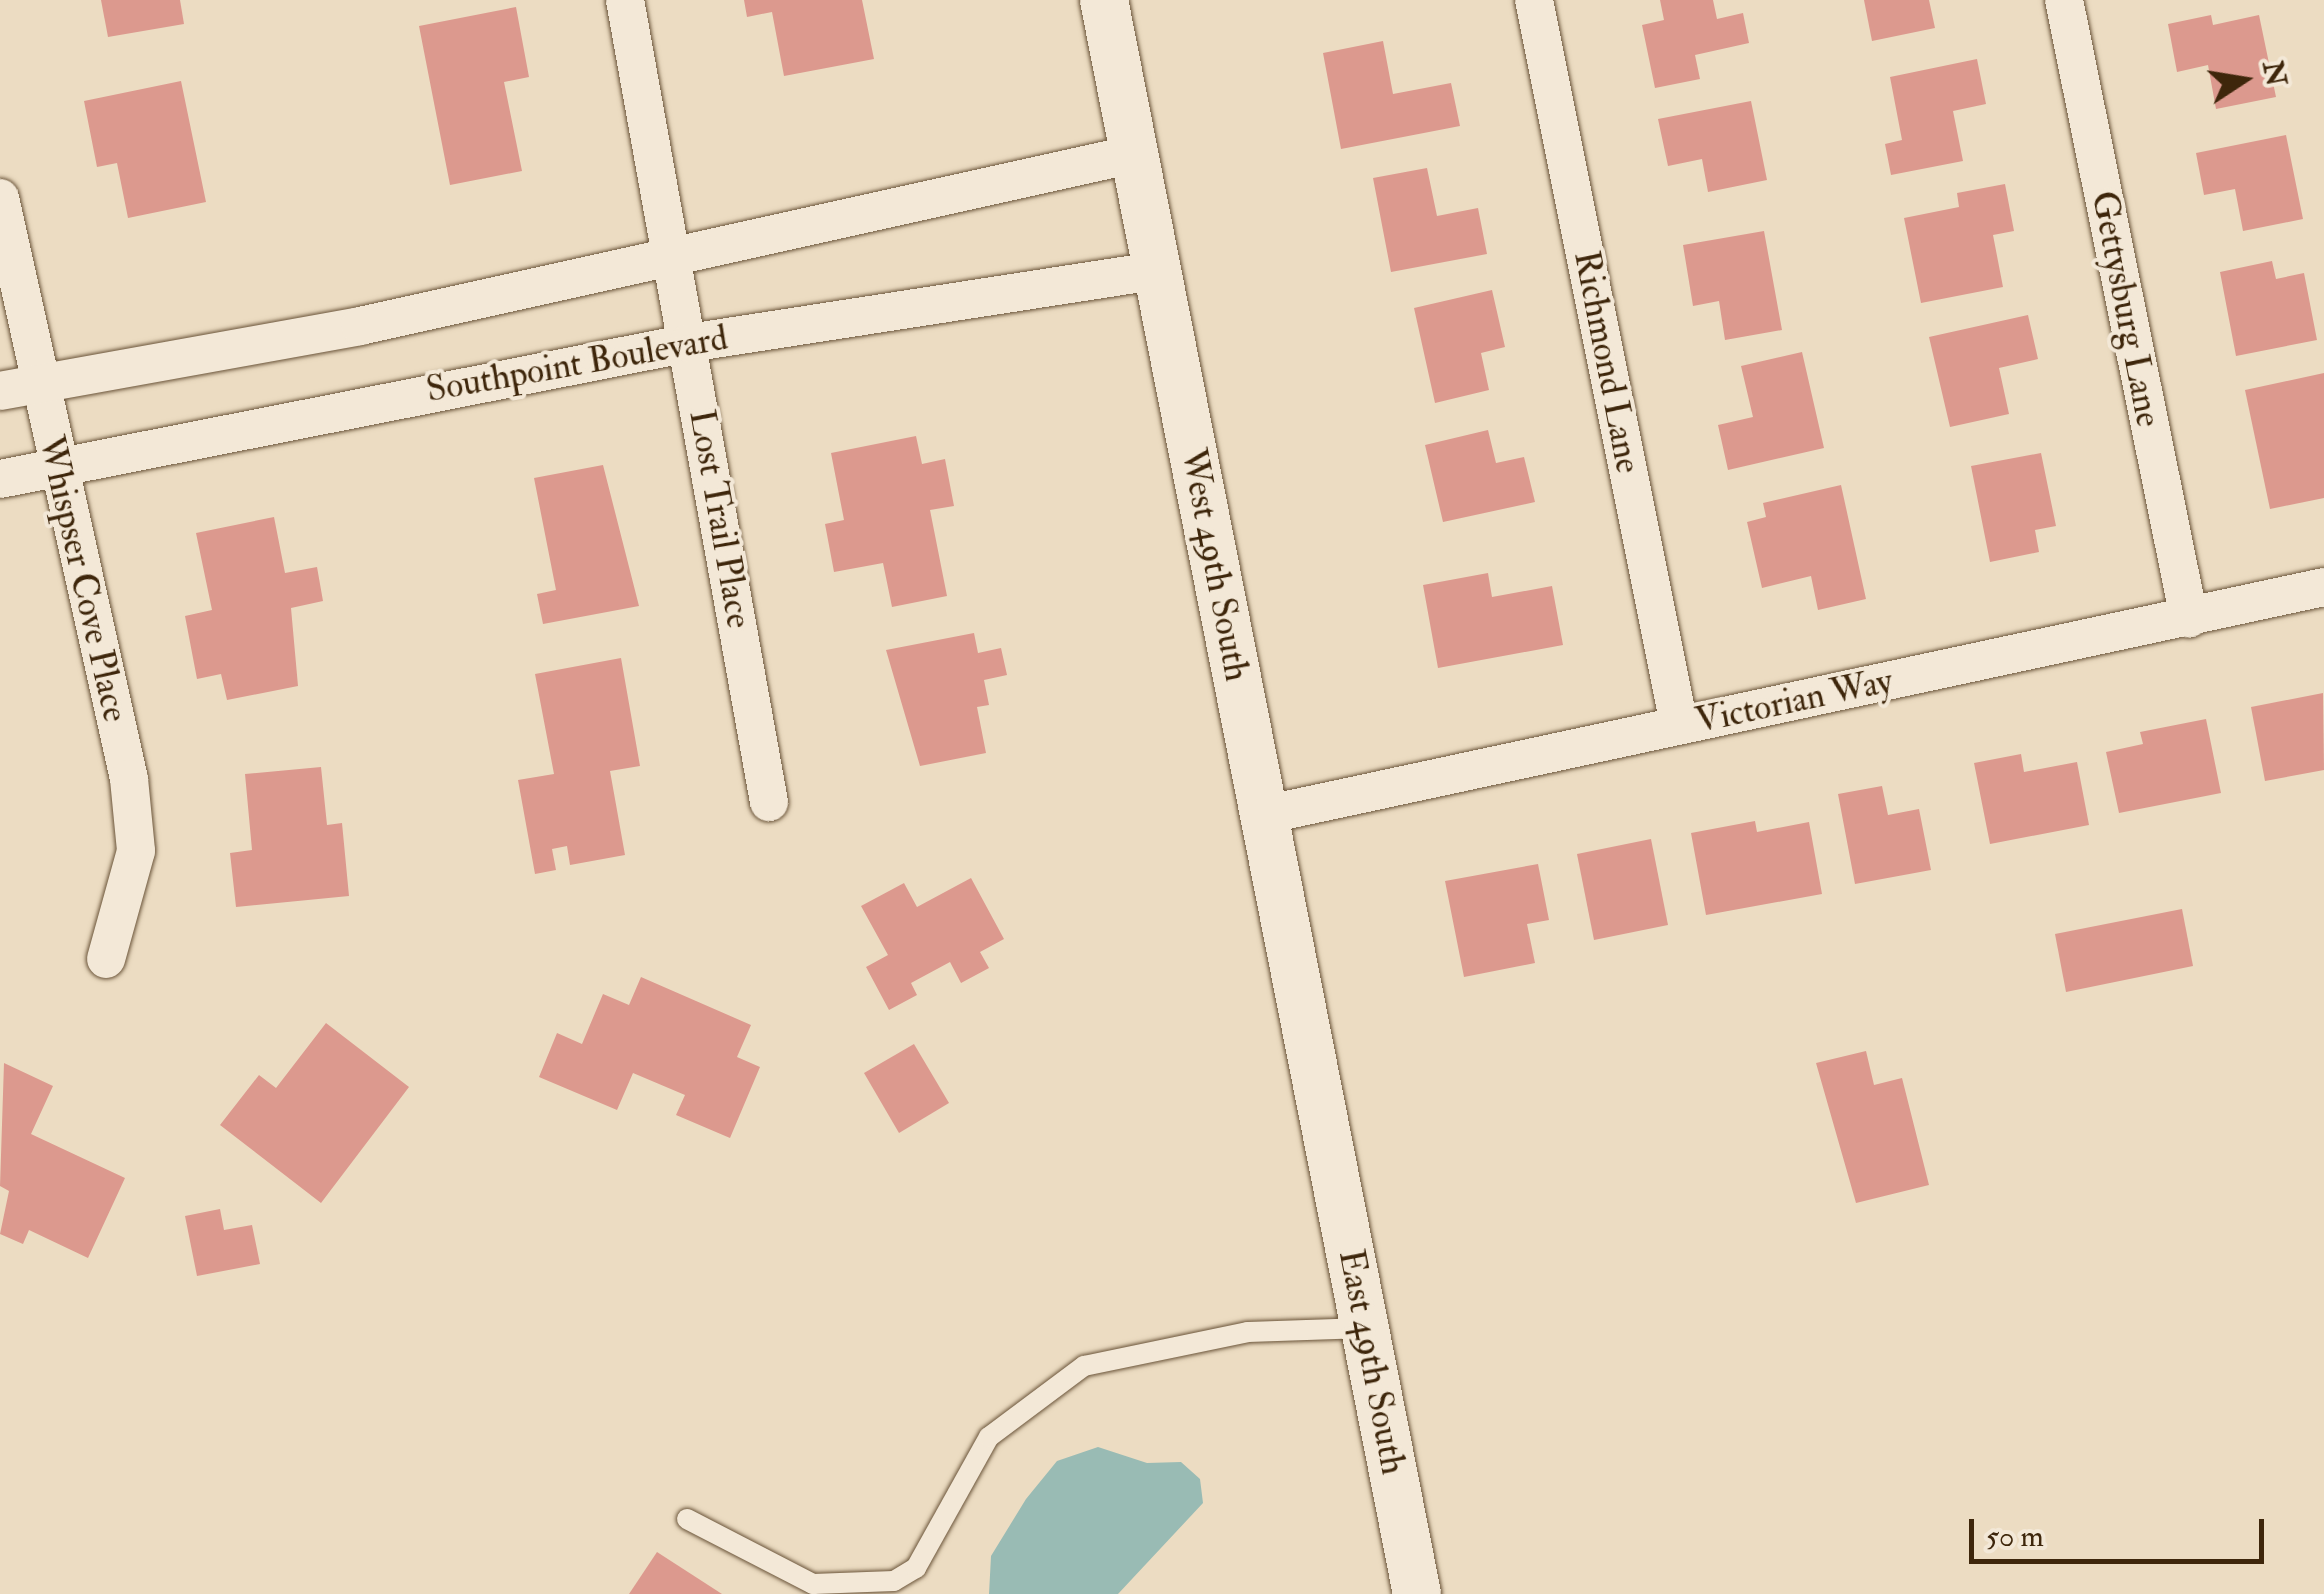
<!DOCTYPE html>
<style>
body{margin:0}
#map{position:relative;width:2324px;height:1594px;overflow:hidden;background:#ecdcc2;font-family:"IM FELL Double Pica",serif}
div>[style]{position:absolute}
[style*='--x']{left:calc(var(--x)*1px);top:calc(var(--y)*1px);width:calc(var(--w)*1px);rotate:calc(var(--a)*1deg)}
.water>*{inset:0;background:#99bbb4}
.building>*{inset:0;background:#dc998e}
.roads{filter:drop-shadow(0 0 2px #6a5439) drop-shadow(0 0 2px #6a5439)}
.service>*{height:20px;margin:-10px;padding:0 10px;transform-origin:10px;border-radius:10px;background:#f3e8d7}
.minor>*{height:38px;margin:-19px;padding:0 19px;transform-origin:19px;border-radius:19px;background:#f3e8d7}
.tertiary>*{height:48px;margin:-24px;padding:0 24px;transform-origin:24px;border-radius:24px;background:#f3e8d7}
span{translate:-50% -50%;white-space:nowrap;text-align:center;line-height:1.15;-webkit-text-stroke:8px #f3e8d7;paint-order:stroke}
.street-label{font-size:35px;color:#3e260b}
.north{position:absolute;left:2194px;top:30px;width:100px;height:100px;-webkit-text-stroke:8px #f3e8d7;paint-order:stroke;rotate:78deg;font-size:28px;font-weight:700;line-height:40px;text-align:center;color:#3e260b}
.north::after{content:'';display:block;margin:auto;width:35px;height:45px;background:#3e260b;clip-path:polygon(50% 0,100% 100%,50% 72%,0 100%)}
.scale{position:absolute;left:1969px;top:1519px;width:295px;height:45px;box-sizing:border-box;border:5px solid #3e260b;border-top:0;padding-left:12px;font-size:30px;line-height:35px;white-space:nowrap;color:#3e260b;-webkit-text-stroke:8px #f3e8d7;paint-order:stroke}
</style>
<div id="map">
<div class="water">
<i style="clip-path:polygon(1098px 1447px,1147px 1463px,1181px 1462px,1200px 1479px,1203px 1503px,1118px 1594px,989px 1594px,991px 1556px,1026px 1499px,1057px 1461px)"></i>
</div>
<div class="building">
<i style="clip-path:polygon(101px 0,180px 0,184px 24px,108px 37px)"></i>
<i style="clip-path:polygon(744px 0,862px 0,874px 59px,784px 76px,772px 12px,747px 17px)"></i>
<i style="clip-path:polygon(1660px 0,1713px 0,1717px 19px,1743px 13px,1749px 43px,1695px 55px,1700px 79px,1655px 88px,1642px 25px,1664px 20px)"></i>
<i style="clip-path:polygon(1864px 0,1929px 0,1935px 28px,1872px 41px)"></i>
<i style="clip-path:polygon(516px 7px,529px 77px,504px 82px,522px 171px,450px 185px,419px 26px)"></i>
<i style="clip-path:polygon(2211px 15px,2213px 25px,2259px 15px,2276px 97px,2216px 109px,2208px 65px,2177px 72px,2168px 24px)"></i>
<i style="clip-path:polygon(1383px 41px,1393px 94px,1451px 83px,1460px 126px,1341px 149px,1323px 53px)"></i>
<i style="clip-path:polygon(1977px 59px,1986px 104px,1953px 111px,1963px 161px,1891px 175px,1885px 144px,1902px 140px,1890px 77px)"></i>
<i style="clip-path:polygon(181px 81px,206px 202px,128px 218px,117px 163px,97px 167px,84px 101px)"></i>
<i style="clip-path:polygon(1751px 101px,1767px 180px,1708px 192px,1702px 159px,1668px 166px,1658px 119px)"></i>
<i style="clip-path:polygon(2286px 135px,2303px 219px,2243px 231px,2235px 189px,2204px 195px,2196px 153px)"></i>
<i style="clip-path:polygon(1427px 168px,1437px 216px,1478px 208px,1487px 254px,1391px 272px,1373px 178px)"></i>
<i style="clip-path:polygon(2005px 184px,2014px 231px,1993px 235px,2003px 287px,1921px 303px,1904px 218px,1959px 207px,1957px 193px)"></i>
<i style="clip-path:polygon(1764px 231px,1782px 330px,1725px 340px,1719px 301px,1693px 306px,1683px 245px)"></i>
<i style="clip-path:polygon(2272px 261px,2276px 279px,2304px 273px,2317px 340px,2236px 356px,2220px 272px)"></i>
<i style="clip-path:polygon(1492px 290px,1505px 347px,1481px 353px,1489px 390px,1435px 403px,1414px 308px)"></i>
<i style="clip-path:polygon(2028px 315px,2038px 359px,1999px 368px,2009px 414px,1950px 427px,1929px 337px)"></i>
<i style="clip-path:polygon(1802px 352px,1824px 448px,1728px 470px,1718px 425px,1753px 417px,1741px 366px)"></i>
<i style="clip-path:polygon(2324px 373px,2324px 498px,2270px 509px,2245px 390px)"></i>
<i style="clip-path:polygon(1488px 430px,1496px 463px,1524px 457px,1535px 502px,1443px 522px,1425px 445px)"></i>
<i style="clip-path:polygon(916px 436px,922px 464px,945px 459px,954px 506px,930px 510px,947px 596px,892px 607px,883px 563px,834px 572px,825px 524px,844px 520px,831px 453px)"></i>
<i style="clip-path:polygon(2041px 453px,2056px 526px,2035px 530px,2039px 552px,1990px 562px,1971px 466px)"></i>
<i style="clip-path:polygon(603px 465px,639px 606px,543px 624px,537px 594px,556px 590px,534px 478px)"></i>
<i style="clip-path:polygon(1841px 485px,1866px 599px,1818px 610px,1811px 576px,1762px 588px,1747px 522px,1766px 517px,1763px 503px)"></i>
<i style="clip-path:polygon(274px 517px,285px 573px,317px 567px,323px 601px,291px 608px,298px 686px,227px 700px,221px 674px,197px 679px,185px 616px,212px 610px,196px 533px)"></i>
<i style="clip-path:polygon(1488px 573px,1492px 597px,1552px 586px,1563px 645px,1438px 668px,1423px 585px)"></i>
<i style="clip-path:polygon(974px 633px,978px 653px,1001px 648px,1007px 675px,984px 680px,989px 705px,977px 707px,986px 753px,920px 766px,886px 650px)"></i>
<i style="clip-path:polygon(621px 658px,640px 766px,610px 771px,625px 855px,570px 865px,567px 846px,552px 849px,556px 870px,535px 874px,518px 780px,554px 774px,535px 674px)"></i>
<i style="clip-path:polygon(2323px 693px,2324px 770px,2265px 781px,2251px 707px)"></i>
<i style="clip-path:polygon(2206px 719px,2221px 793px,2119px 813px,2106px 752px,2143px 744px,2140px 732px)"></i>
<i style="clip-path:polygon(2021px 754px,2024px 772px,2077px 762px,2089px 825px,1990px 844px,1974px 763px)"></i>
<i style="clip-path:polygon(321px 767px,327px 825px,342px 823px,349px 896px,236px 907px,230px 853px,252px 850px,245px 774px)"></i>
<i style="clip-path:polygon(1882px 786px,1888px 815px,1919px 809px,1931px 870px,1855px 884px,1838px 794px)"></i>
<i style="clip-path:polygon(1755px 821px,1757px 832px,1809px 822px,1822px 894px,1706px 915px,1691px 833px)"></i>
<i style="clip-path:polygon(1651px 839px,1668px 925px,1594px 940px,1577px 854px)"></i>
<i style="clip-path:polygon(1538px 864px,1549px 920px,1527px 924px,1535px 963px,1464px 977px,1445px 881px)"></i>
<i style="clip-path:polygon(971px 878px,1004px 939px,980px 952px,989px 968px,961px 983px,950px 962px,911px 983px,917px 995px,889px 1010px,866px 967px,888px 955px,861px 906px,904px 883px,917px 907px)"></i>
<i style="clip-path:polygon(2182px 909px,2193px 966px,2066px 992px,2055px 934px)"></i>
<i style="clip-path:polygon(641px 977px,751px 1025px,737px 1057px,760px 1067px,730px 1138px,676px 1115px,685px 1095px,633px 1073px,617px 1110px,539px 1077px,557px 1033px,582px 1044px,603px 994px,629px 1005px)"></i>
<i style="clip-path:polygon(326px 1023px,409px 1087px,321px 1203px,220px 1125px,259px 1075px,276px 1088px)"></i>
<i style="clip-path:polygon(914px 1044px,949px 1103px,899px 1133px,864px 1073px)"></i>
<i style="clip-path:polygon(1866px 1051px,1874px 1085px,1902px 1078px,1929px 1185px,1856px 1203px,1816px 1063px)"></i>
<i style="clip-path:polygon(4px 1063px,53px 1086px,31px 1134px,125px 1178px,88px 1258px,29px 1230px,23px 1244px,0 1234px,9px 1191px,0 1186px)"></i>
<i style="clip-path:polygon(220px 1209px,224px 1230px,252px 1225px,260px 1264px,197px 1276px,185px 1216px)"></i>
<i style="clip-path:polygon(657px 1552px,722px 1594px,629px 1594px)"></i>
</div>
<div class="roads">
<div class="service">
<i style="--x:687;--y:1519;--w:142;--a:27.3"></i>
<i style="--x:813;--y:1584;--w:81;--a:-2.1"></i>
<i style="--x:894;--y:1581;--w:26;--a:-31"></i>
<i style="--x:916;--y:1568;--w:150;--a:-60.9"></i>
<i style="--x:989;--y:1437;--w:119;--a:-36.8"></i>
<i style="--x:1084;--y:1366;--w:167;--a:-11.7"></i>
<i style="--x:1248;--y:1332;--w:117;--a:-2"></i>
</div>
<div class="minor">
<i style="--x:625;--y:0;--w:815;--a:79.82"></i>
<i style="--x:1534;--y:0;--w:739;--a:78.69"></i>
<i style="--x:2064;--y:0;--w:631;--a:78.57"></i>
<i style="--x:0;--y:198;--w:595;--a:77.48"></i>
<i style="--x:129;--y:779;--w:72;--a:84.4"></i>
<i style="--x:136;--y:851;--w:112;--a:105.5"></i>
<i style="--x:0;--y:391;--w:366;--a:-10.2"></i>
<i style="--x:360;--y:326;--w:793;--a:-12.53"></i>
<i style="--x:0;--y:479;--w:702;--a:-11.17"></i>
<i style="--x:689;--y:343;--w:475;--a:-8.8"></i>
<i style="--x:1264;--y:815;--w:1084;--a:-12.14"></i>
</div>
<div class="tertiary">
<i style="--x:1104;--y:0;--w:1624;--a:78.89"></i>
</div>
</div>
<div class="street-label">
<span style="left:2126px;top:309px;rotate:79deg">Gettysburg Lane</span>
<span style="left:1607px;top:362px;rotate:79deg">Richmond Lane</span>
<span style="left:577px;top:364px;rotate:-10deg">Southpoint Boulevard</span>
<span style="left:720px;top:519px;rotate:80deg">Lost Trail Place</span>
<span style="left:1215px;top:565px;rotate:79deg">West 49th South</span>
<span style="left:83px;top:579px;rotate:77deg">Whispser Cove Place</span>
<span style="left:1794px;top:701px;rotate:-12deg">Victorian Way</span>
<span style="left:1372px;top:1362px;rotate:79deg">East 49th South</span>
</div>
<div class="north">N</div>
<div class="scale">50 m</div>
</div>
